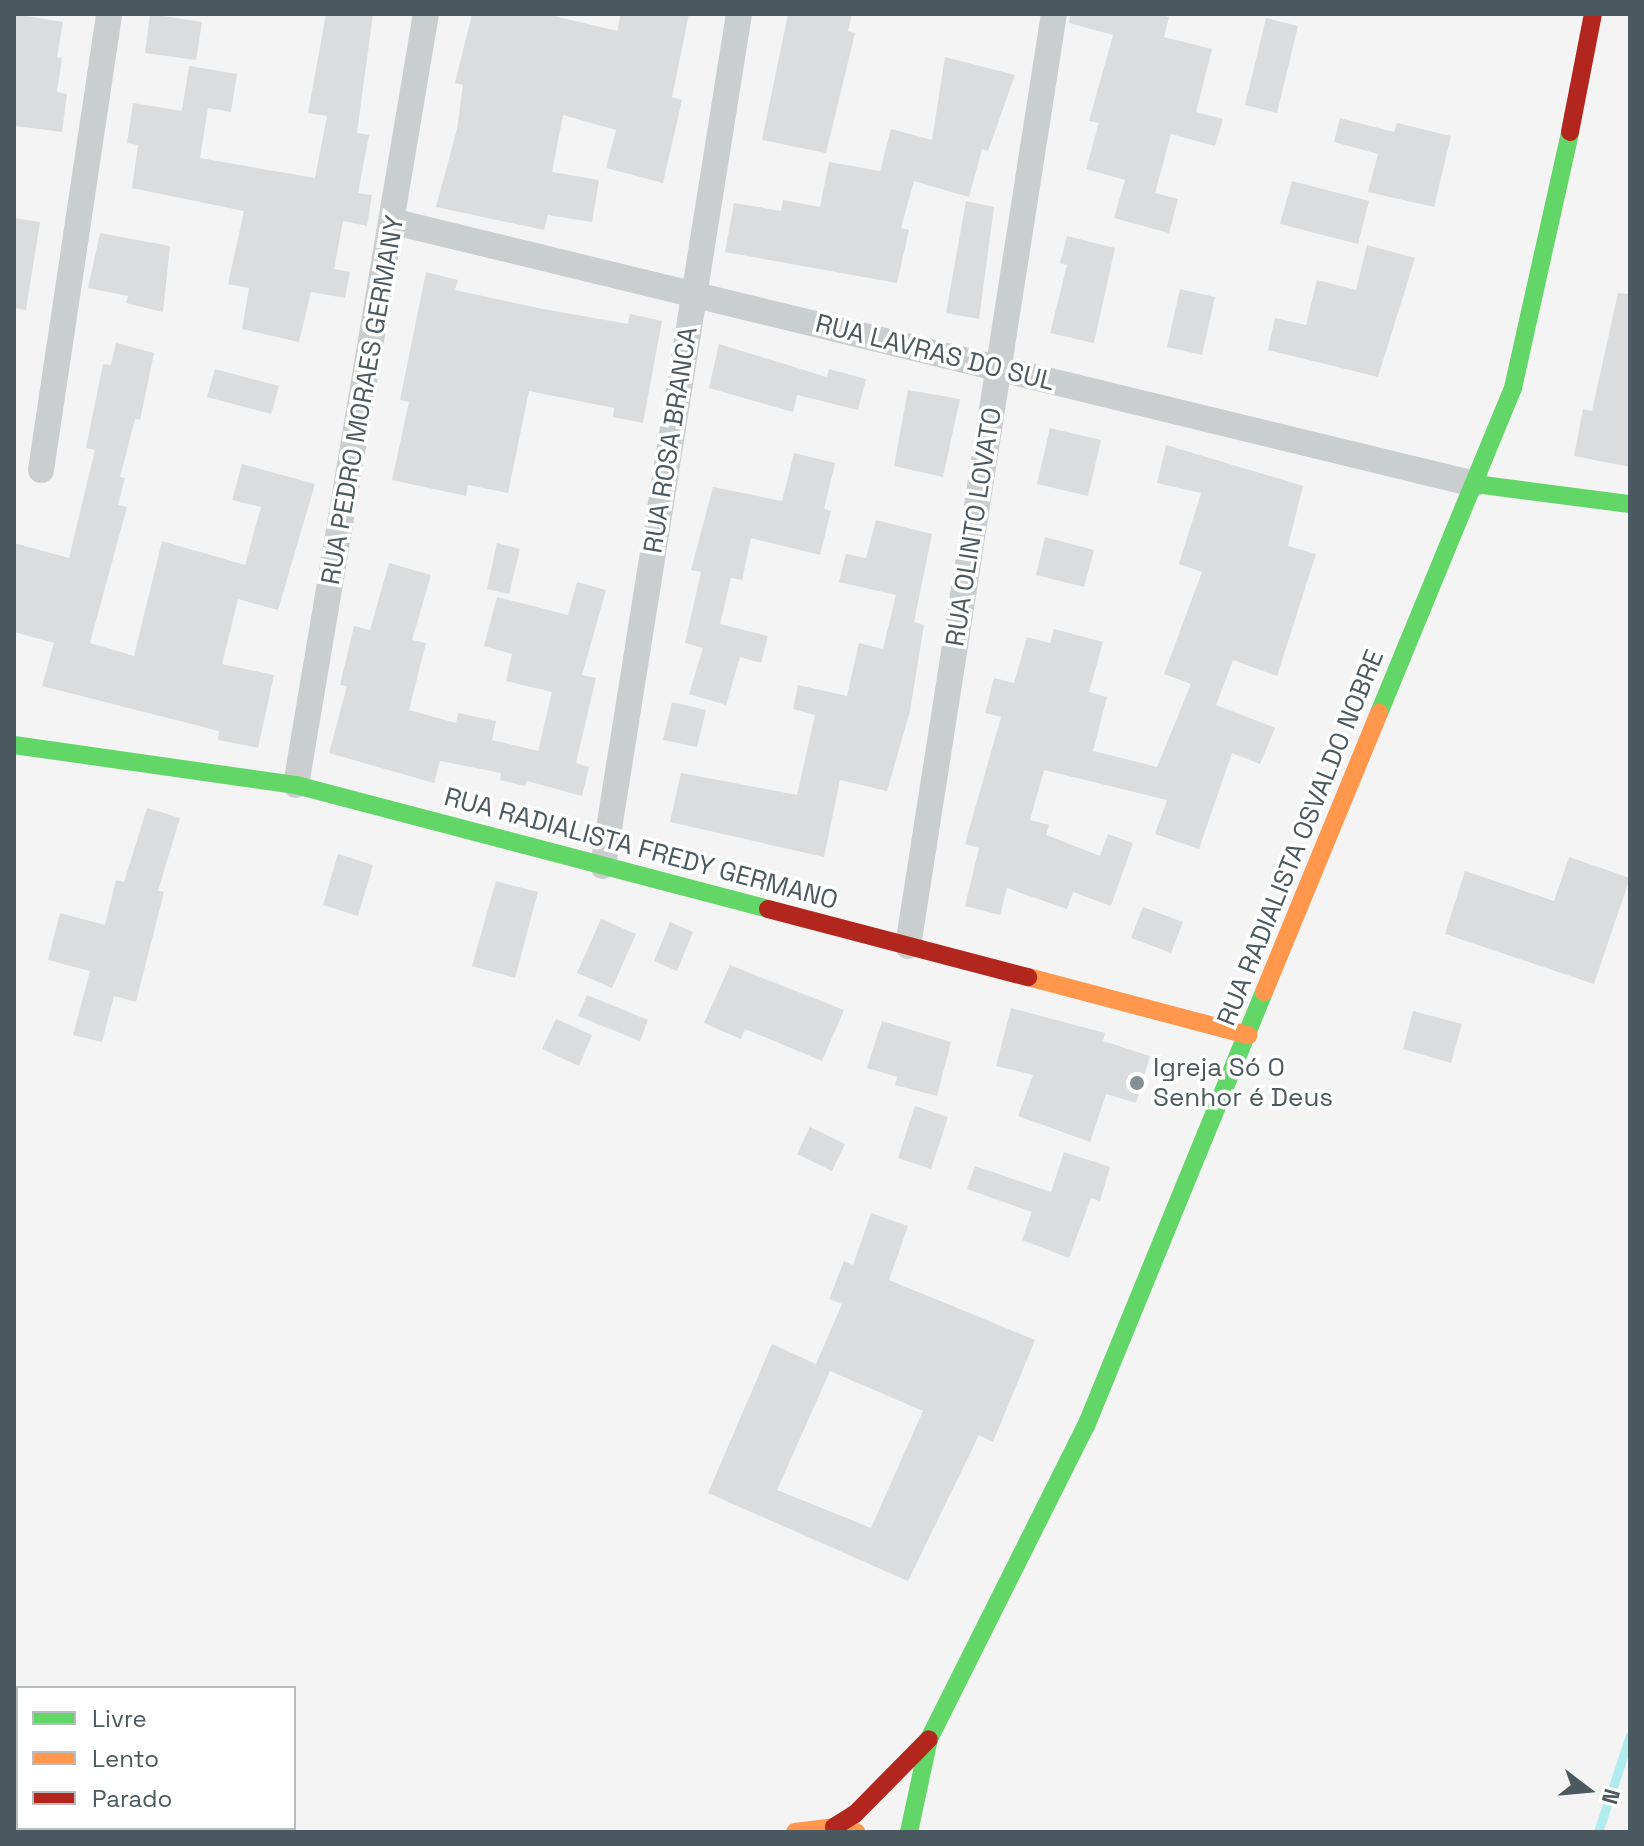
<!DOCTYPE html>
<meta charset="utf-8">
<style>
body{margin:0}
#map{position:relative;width:1644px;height:1846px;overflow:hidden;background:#f4f4f4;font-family:"Space Grotesk",sans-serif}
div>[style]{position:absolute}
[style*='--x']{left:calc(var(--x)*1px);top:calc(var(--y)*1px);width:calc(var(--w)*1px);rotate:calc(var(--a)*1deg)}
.stream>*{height:9px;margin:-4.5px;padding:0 4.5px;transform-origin:4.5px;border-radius:4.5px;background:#b0ebed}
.building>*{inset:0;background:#dbdcdd}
.street>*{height:26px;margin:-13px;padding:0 13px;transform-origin:13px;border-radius:13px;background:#cbcecf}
.fast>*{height:18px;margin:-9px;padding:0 9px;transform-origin:9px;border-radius:9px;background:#63d668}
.slow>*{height:18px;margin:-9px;padding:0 9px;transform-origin:9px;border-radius:9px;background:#ff974d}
.jam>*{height:18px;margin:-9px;padding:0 9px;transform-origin:9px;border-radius:9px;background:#b3261e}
.dots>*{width:22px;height:22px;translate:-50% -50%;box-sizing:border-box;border:4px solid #fff;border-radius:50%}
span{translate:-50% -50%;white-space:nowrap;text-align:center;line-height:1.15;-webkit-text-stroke:7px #fff;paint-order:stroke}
.street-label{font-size:26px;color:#4b5960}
.poi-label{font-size:26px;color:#4b5960}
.left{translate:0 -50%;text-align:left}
.frame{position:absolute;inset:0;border:16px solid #4b5960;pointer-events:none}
.legend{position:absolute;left:16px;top:1686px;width:280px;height:144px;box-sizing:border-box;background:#fff;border:2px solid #b7bdbf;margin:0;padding:10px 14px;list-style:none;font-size:24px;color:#4b5960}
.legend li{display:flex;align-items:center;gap:16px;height:40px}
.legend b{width:40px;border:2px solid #b7bdbf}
.north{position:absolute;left:1548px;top:1750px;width:80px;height:80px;-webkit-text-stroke:6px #fff;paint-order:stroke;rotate:106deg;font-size:22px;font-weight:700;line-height:32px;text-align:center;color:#4b5960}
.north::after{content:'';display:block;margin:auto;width:28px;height:36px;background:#4b5960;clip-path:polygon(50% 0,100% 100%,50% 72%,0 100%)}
</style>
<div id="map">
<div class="stream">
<i style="--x:1598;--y:1832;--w:102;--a:-71.7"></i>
</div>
<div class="building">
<i style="clip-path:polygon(14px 14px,63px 22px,57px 57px,62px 58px,57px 92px,67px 94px,62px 132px,14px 126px)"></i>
<i style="clip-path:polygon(150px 14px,202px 22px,196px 60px,145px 53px)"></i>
<i style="clip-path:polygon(326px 14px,373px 14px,357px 133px,369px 135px,358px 193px,372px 195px,367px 226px,343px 221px,334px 269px,350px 272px,345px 298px,311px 292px,299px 342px,242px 329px,249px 288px,228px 284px,244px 211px,132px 188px,138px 145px,127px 143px,133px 103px,182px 111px,189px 66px,237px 74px,231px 112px,208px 108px,200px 158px,315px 178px,327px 116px,308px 113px)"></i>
<i style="clip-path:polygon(472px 14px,546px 14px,617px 31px,621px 14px,689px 14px,672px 97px,682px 100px,663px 183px,606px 168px,616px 130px,563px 115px,552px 172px,599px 180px,592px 222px,548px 215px,544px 230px,436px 207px,457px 129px,463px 85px,455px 83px)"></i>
<i style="clip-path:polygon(788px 14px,852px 14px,848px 31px,855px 33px,826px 153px,762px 140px)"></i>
<i style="clip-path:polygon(1070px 14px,1156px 14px,1169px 17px,1164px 37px,1212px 49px,1196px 112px,1223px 119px,1215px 146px,1171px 134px,1155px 193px,1178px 199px,1169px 233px,1114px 218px,1125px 180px,1086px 169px,1099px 123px,1089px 121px,1113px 35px,1069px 23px)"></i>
<i style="clip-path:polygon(1266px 18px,1298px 26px,1277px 113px,1245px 105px)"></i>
<i style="clip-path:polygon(945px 57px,1015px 75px,988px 151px,982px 149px,969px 197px,914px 181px,901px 228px,909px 230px,897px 283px,725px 252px,734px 203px,781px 211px,783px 200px,820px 207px,829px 162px,880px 171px,891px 129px,932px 140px)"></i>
<i style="clip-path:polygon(1340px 118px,1394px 132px,1397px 123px,1451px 136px,1434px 207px,1368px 192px,1378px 154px,1334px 142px)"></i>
<i style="clip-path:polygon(1292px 181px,1369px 201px,1358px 244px,1280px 224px)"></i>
<i style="clip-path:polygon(966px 201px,994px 207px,979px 319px,946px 313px)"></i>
<i style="clip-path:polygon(14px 218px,40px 222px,26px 310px,14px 308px)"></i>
<i style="clip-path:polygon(100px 233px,170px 246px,163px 312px,126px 303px,128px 296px,88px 288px)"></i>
<i style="clip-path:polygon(1067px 236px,1115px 248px,1094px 343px,1050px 333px,1067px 265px,1060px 263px)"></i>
<i style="clip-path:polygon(1367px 245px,1415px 258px,1378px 377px,1268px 350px,1275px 318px,1306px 325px,1317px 280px,1356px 290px)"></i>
<i style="clip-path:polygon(426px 272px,458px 280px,455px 290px,543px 309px,628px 324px,630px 314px,662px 321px,643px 423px,613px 417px,614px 408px,529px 391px,508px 493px,468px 485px,466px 496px,392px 480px,409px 402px,400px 400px)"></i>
<i style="clip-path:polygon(1180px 289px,1215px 297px,1202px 355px,1167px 347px)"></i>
<i style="clip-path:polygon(1618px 293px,1630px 294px,1630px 467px,1574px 456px,1583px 409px,1592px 411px)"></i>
<i style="clip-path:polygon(116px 343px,154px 353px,140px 420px,135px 419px,120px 477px,125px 478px,118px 505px,127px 507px,90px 643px,134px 656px,162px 541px,245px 565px,261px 507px,232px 500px,242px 464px,315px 484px,278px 610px,238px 599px,222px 664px,274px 675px,258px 748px,218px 740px,219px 731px,42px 686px,54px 643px,14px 632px,14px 543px,69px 558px,95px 450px,86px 448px,103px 364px,111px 365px)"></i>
<i style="clip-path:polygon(719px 344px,827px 377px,829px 369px,866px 379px,858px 410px,797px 395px,793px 412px,709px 388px)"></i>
<i style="clip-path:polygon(215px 369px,279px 386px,271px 414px,207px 397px)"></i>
<i style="clip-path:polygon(908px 390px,960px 399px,943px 477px,894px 466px)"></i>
<i style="clip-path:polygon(1050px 428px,1101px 440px,1088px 496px,1037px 484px)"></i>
<i style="clip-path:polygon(1166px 445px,1303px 486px,1288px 546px,1316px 554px,1277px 676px,1233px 660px,1216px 705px,1275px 728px,1260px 764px,1232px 753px,1199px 849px,1155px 834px,1167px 800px,1044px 770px,1030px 820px,1049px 825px,1046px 835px,1100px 856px,1108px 834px,1133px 843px,1111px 906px,1073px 892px,1067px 909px,1007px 888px,1000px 915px,965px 906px,979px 848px,965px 844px,1001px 717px,985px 713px,994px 678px,1014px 683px,1027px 637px,1050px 643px,1054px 629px,1103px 642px,1089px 692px,1107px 697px,1093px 751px,1157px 767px,1191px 684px,1164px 674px,1202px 572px,1179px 564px,1201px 493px,1157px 483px)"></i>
<i style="clip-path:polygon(794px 453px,835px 463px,824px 509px,831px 511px,820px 555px,751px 538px,742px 580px,731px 578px,720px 624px,768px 636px,761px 663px,740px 657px,726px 705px,689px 694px,703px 648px,685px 643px,701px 572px,691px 570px,713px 487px,782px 501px)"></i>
<i style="clip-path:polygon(876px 520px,932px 534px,914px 622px,924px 625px,910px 711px,887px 791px,840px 780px,824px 857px,670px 822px,681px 773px,797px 795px,815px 715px,793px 709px,798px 685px,847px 696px,859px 643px,883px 649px,896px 595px,839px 582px,846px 554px,866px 558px)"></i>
<i style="clip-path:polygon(1045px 537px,1094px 550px,1084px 587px,1036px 575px)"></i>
<i style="clip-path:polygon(497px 543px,520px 549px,509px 594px,487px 589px)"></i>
<i style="clip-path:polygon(389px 563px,431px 575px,412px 640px,426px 643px,409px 710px,456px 723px,458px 713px,496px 721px,492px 740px,538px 751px,552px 692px,506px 681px,512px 654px,484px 646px,497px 597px,568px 615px,577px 582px,606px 590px,582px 675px,596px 678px,576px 763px,589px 767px,582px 796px,527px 781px,525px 786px,500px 780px,501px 773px,440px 761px,434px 783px,329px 753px,347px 686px,340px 685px,354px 626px,370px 630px)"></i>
<i style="clip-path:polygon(672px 702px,706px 710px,697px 747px,663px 740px)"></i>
<i style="clip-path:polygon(147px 808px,180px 818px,158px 891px,164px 892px,136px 1002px,114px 996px,102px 1042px,73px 1035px,90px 971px,48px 960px,60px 913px,105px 925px,116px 880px,124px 882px)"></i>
<i style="clip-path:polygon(338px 854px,373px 865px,358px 916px,323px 905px)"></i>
<i style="clip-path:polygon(1569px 857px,1630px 878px,1594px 984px,1445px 934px,1465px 871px,1554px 901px)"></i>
<i style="clip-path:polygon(496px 881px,538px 892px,515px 978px,472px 966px)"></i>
<i style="clip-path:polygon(1143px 907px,1183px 922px,1171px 953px,1131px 938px)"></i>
<i style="clip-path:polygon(601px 919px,636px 934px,612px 988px,577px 973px)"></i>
<i style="clip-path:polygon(670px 922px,693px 932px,677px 971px,654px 961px)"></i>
<i style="clip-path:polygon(730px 965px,844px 1010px,822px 1061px,745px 1029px,741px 1039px,704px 1023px)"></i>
<i style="clip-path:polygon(587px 995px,648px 1020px,640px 1041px,578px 1016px)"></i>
<i style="clip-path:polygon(1011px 1008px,1105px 1033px,1103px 1041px,1150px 1056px,1136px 1103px,1106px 1094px,1090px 1142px,1018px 1116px,1033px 1075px,996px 1066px)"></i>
<i style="clip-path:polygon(1413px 1011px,1462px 1024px,1451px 1063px,1403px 1049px)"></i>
<i style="clip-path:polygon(556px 1019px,592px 1035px,579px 1066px,542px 1049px)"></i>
<i style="clip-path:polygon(882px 1021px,951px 1042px,937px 1096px,895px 1085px,897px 1077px,867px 1068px)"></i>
<i style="clip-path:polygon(915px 1106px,948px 1117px,931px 1169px,898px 1158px)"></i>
<i style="clip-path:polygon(810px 1127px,845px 1144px,832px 1171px,797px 1154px)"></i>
<i style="clip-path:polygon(1064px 1152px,1110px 1167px,1100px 1201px,1091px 1198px,1069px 1258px,1022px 1240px,1032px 1212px,967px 1189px,975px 1166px,1051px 1192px)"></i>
<i style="clip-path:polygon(evenodd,871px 1213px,908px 1226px,889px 1280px,1035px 1340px,993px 1442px,979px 1435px,908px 1581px,708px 1493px,772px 1344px,816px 1364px,842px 1304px,829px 1299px,844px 1261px,853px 1265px,871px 1213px,830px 1371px,923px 1411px,871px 1528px,777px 1490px,830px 1371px)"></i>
</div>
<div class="street">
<i style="--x:395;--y:222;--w:1111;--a:13.64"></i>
<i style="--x:41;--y:470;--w:461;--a:-81.5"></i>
<i style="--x:296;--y:785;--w:782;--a:-80.43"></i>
<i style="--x:603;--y:866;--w:863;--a:-80.93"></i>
<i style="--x:908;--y:946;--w:943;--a:-81.1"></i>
</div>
<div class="fast">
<i style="--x:1475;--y:484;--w:156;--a:7.4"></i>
<i style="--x:1379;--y:713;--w:352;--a:-67.6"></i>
<i style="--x:1513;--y:388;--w:262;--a:-77.4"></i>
<i style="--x:14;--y:745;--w:285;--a:8.1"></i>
<i style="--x:296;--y:785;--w:488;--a:14.7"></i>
<i style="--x:909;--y:1832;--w:95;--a:-77.9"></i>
<i style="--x:929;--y:1739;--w:350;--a:-63.4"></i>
<i style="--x:1086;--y:1426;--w:469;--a:-67.7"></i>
</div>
<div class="slow">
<i style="--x:1028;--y:977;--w:228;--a:14.8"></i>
<i style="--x:1264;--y:992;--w:302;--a:-67.6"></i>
<i style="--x:795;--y:1832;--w:39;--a:-7"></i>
<i style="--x:834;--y:1827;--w:23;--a:13"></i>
</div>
<div class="jam">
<i style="--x:1570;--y:132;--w:120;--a:-79"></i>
<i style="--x:768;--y:909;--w:269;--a:14.7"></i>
<i style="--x:834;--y:1827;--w:25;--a:-32"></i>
<i style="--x:855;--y:1814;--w:105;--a:-45.4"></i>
</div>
<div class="dots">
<i style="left:1137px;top:1083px;background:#868f94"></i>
</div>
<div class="street-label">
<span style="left:935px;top:353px;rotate:14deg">RUA LAVRAS DO SUL</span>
<span style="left:363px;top:400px;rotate:-80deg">RUA PEDRO MORAES GERMANY</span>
<span style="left:671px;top:440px;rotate:-81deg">RUA ROSA BRANCA</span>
<span style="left:974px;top:527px;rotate:-81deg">RUA OLINTO LOVATO</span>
<span style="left:1301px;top:838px;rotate:-68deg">RUA RADIALISTA OSVALDO NOBRE</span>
<span style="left:641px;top:849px;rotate:15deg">RUA RADIALISTA FREDY GERMANO</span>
</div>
<div class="poi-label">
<span class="left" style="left:1153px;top:1083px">Igreja Só O<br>Senhor é Deus</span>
</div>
<div class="frame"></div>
<ul class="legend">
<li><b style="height:10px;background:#63d668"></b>Livre</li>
<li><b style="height:10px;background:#ff974d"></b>Lento</li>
<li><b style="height:10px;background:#b3261e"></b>Parado</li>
</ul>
<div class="north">N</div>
</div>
